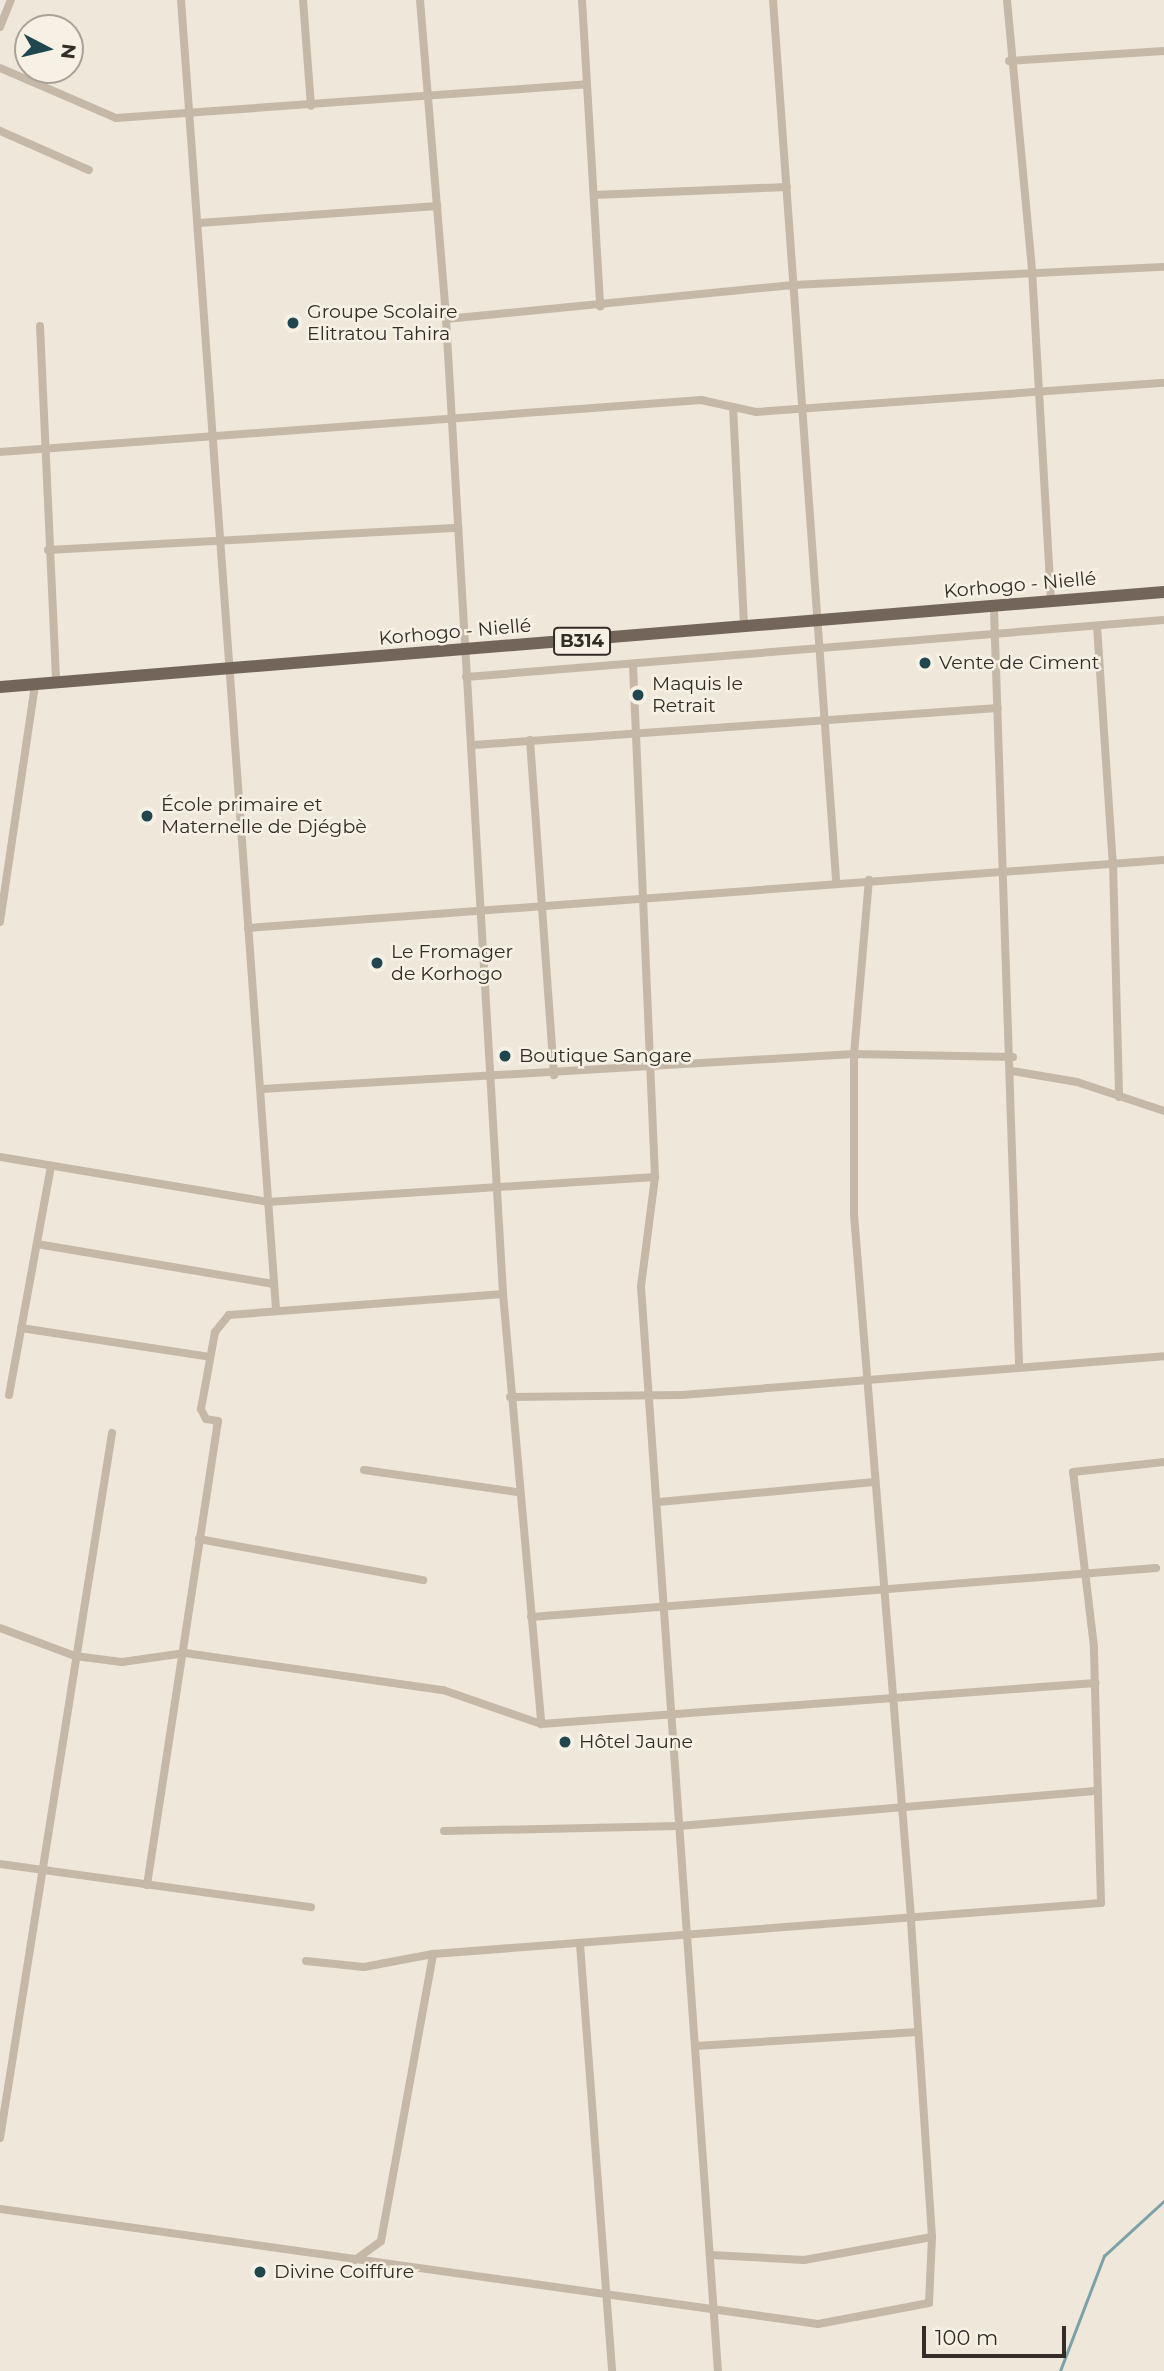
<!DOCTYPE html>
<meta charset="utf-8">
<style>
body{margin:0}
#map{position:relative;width:1164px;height:2371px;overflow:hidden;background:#efe7da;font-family:Montserrat,sans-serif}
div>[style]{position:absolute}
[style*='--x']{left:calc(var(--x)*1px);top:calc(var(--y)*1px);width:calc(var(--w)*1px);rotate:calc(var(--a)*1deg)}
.stream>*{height:2.5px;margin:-1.25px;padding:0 1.25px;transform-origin:1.25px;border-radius:1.25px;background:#7ba2a9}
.minor>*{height:8px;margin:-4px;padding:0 4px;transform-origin:4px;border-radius:4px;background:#c6b8a7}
.primary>*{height:12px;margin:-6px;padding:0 6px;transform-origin:6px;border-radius:6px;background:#736559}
.dots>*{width:19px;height:19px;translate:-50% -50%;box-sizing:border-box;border:4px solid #f7f1e5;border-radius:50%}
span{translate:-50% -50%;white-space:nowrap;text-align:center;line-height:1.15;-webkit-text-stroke:5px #f7f1e5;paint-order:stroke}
.shield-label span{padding:2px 5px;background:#f7f1e5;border:2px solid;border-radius:5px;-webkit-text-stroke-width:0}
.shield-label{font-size:18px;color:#332c27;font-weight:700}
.poi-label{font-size:19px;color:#332c27}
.left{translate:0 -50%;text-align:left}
.street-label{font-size:19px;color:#332c27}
.north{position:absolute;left:14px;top:14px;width:70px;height:70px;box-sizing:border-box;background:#f7f1e5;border:2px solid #a9a299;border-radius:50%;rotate:97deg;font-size:19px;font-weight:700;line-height:28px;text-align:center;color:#332c27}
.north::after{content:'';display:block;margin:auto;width:24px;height:32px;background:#204750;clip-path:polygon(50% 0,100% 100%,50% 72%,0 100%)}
.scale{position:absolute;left:922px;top:2326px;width:144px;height:32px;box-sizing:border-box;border:4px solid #332c27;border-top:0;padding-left:9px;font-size:21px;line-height:24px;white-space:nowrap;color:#332c27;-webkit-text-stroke:5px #f7f1e5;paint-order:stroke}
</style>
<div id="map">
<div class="stream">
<i style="--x:1060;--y:2371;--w:123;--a:-69.1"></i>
<i style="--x:1104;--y:2256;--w:81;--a:-42.5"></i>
</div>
<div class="minor">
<i style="--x:181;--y:0;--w:1313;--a:85.85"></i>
<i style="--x:303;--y:0;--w:106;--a:85.7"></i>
<i style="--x:420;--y:0;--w:320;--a:85.3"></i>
<i style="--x:446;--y:319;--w:977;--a:86.65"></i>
<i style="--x:503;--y:1294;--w:432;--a:84.9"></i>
<i style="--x:582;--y:0;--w:307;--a:86.6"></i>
<i style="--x:773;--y:0;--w:881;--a:85.9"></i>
<i style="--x:1007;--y:0;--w:271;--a:84.7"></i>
<i style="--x:1032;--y:270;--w:332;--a:86.7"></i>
<i style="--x:0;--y:27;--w:29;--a:-68"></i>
<i style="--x:1009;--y:61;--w:155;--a:-3.7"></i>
<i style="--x:0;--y:68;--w:126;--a:23.3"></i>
<i style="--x:116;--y:118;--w:472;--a:-4.1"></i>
<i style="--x:0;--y:131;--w:97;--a:23.7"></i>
<i style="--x:594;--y:195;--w:193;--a:-2.4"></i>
<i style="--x:199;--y:223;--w:239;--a:-4.1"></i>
<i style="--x:446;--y:319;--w:349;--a:-5.6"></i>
<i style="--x:793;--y:285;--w:371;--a:-2.8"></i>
<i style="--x:40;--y:326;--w:358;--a:87.4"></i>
<i style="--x:733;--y:407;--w:220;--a:87.1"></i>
<i style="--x:0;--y:452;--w:703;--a:-4.24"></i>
<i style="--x:701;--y:400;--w:56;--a:12.3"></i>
<i style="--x:756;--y:412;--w:409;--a:-4.1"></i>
<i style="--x:48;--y:550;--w:411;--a:-3.1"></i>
<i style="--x:994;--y:609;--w:755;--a:88.1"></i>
<i style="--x:1097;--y:626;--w:239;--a:86.2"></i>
<i style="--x:1113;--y:864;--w:233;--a:88.5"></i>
<i style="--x:633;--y:665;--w:512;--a:87.54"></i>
<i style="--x:655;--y:1177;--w:111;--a:97.3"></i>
<i style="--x:641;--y:1287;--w:1087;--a:85.94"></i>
<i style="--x:466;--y:677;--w:700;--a:-4.67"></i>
<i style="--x:530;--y:740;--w:336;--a:85.9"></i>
<i style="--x:473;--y:745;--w:526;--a:-4.03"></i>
<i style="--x:0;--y:922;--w:239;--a:-81.6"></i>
<i style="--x:248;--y:928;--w:919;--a:-4.25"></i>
<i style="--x:1012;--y:1071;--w:66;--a:9.6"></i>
<i style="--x:1077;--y:1082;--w:92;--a:18.4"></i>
<i style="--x:262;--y:1089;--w:593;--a:-3.38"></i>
<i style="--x:854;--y:1054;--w:159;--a:1.1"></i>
<i style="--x:0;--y:1157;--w:272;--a:9.5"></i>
<i style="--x:268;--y:1202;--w:388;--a:-3.7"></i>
<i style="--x:37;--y:1244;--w:240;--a:9.6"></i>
<i style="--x:21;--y:1328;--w:191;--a:8.7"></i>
<i style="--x:9;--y:1395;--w:233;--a:-79.6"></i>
<i style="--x:510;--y:1397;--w:172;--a:-0.7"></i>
<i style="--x:682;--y:1395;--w:484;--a:-4.6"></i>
<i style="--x:364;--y:1470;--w:155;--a:8.2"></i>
<i style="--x:659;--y:1502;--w:216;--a:-5.3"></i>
<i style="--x:199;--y:1539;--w:228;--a:10.4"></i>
<i style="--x:531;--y:1617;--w:627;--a:-4.48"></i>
<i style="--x:0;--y:1628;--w:80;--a:20.5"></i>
<i style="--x:75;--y:1656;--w:47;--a:7.3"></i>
<i style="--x:122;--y:1662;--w:64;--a:-8.1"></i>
<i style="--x:185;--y:1653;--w:261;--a:8.2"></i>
<i style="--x:443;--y:1690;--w:104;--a:19.1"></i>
<i style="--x:541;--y:1724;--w:556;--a:-4.23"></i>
<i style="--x:444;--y:1831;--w:235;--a:-1.2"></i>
<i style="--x:679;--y:1826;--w:420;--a:-4.8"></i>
<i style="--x:0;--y:1864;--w:314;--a:7.9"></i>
<i style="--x:147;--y:1885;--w:469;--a:-81.3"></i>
<i style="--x:218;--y:1421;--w:12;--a:-171"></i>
<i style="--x:206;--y:1419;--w:11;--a:-117"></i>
<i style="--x:201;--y:1409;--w:78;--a:-79.7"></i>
<i style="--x:215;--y:1332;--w:22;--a:-51"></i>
<i style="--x:229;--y:1315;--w:275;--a:-4.4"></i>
<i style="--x:580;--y:1944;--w:428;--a:85.7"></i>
<i style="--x:306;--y:1961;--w:58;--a:5.9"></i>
<i style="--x:364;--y:1967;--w:70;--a:-10.7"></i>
<i style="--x:433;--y:1954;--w:670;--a:-4.37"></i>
<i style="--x:1101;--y:1903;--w:256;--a:-91.6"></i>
<i style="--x:1094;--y:1647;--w:176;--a:-96.8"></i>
<i style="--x:1073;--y:1472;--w:92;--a:-6.3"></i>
<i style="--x:696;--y:2046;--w:222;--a:-3.6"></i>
<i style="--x:0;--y:2138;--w:714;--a:-80.97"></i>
<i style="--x:0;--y:2209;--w:826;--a:8"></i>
<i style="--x:818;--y:2324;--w:113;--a:-10.7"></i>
<i style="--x:929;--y:2303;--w:66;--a:-87.4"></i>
<i style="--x:932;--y:2237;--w:321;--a:-93.8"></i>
<i style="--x:911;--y:1917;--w:704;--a:-94.64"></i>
<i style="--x:854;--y:1215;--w:161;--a:-90"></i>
<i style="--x:854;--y:1054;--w:175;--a:-85.1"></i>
<i style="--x:710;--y:2255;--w:94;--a:3"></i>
<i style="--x:804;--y:2260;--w:130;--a:-10.2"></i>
<i style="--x:355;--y:2260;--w:32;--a:-36"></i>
<i style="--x:381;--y:2241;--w:292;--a:-79.7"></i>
</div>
<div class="primary">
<i style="--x:0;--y:687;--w:1168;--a:-4.67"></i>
</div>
<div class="dots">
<i style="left:293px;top:323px;background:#204750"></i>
<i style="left:925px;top:663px;background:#204750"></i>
<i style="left:638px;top:695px;background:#204750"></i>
<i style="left:147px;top:816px;background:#204750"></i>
<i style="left:377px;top:963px;background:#204750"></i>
<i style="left:505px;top:1056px;background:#204750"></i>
<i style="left:565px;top:1742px;background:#204750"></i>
<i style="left:260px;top:2272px;background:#204750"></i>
</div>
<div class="shield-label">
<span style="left:582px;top:641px">B314</span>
</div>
<div class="poi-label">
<span class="left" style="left:307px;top:323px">Groupe Scolaire<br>Elitratou Tahira</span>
<span class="left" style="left:939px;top:663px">Vente de Ciment</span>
<span class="left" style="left:652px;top:695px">Maquis le<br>Retrait</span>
<span class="left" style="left:161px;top:816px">École primaire et<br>Maternelle de Djégbè</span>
<span class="left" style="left:391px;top:963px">Le Fromager<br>de Korhogo</span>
<span class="left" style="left:519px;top:1056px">Boutique Sangare</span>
<span class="left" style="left:579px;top:1742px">Hôtel Jaune</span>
<span class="left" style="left:274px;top:2272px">Divine Coiffure</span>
</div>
<div class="street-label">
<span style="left:1020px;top:585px;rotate:-5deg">Korhogo - Niellé</span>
<span style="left:455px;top:632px;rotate:-5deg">Korhogo - Niellé</span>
</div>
<div class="north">N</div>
<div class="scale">100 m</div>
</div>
